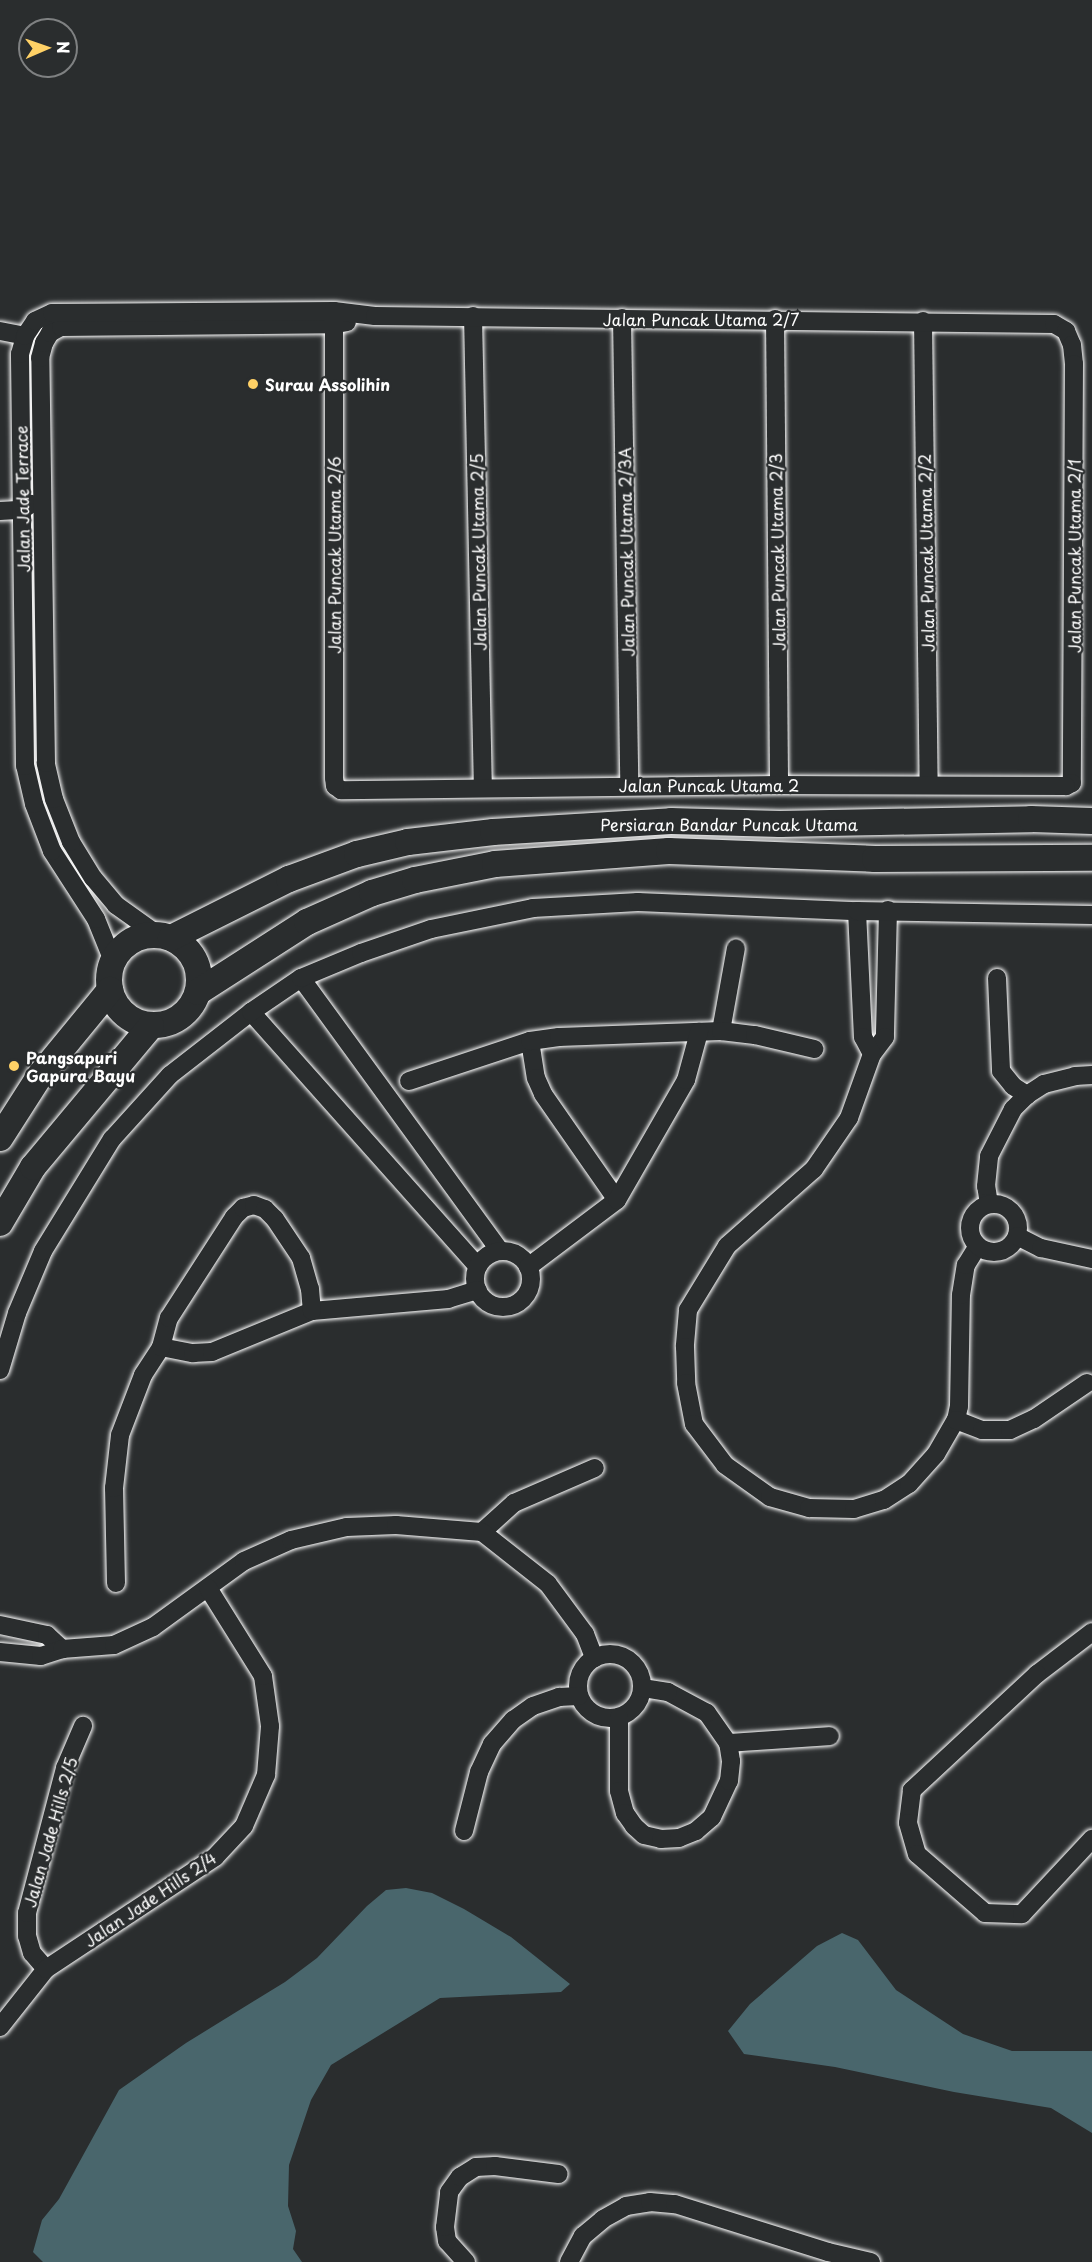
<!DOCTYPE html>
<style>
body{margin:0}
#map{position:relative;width:1092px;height:2262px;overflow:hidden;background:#2a2d2e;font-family:"Playpen Sans",sans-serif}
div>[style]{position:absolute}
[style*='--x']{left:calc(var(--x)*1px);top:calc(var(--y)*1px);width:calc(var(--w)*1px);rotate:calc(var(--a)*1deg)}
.water>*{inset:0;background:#49666c}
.roads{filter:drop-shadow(0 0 2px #fff) drop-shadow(0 0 2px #fff)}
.street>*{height:18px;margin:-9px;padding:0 9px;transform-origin:9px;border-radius:9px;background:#2a2d2e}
.street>.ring{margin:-9px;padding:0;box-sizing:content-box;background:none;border:18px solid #2a2d2e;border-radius:50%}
.secondary>*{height:26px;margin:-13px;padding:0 13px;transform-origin:13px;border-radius:13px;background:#2a2d2e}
.secondary>.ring{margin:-13px;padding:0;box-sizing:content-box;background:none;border:26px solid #2a2d2e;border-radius:50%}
.dots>*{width:16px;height:16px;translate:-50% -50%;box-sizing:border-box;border:3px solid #2a2d2e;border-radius:50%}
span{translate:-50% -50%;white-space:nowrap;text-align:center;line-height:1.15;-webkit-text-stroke:4.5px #2a2d2e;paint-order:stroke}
.street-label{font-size:16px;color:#fff}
.poi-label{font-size:16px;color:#fff;font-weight:700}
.left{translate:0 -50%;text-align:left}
.north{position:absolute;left:18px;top:18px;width:60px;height:60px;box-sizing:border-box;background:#2a2d2e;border:2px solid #7f8182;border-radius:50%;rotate:88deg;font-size:16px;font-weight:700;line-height:24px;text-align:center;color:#fff}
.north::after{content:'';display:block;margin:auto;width:21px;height:27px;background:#ffd166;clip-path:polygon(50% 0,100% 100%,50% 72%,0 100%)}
</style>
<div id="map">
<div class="water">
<i style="clip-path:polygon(406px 1888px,432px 1893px,464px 1909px,511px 1937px,570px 1984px,561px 1992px,440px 1998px,331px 2065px,311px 2100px,289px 2165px,288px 2206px,296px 2231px,293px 2249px,302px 2262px,43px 2262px,33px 2252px,42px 2220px,59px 2199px,119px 2090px,186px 2043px,285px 1982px,317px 1958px,367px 1906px,386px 1890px)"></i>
<i style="clip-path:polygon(842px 1933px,858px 1940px,896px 1990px,963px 2034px,1012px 2051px,1092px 2051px,1092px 2133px,1051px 2108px,954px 2092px,835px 2067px,744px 2054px,728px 2031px,750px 2004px,817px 1946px)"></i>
</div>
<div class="roads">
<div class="street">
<i style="--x:473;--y:316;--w:472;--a:88.8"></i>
<i style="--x:622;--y:318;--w:468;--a:89.1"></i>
<i style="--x:775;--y:319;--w:466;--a:89.5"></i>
<i style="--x:923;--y:321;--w:464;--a:89.3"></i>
<i style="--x:0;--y:331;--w:25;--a:11"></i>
<i style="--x:0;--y:511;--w:22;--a:-3"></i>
<i style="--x:22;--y:510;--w:11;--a:-34"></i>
<i style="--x:888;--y:910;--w:127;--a:91.4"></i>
<i style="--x:885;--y:1037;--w:21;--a:127"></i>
<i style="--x:872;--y:1054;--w:68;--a:109.8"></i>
<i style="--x:849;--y:1118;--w:62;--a:124.5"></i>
<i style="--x:814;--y:1169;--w:116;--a:138.5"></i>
<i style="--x:727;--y:1246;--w:75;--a:121.4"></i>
<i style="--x:688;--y:1310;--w:37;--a:95"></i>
<i style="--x:685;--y:1347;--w:36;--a:88"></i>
<i style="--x:686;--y:1383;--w:42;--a:79"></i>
<i style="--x:694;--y:1424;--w:51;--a:52.9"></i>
<i style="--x:725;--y:1465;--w:55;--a:35.4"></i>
<i style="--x:770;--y:1497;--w:41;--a:15.8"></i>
<i style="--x:809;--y:1508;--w:45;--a:1.3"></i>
<i style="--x:854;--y:1509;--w:31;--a:-17"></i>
<i style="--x:884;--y:1500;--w:30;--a:-33"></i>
<i style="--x:909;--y:1484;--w:40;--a:-48"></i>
<i style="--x:936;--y:1454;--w:39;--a:-60"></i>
<i style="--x:956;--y:1420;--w:14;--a:-78"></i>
<i style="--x:959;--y:1406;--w:111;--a:-89"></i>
<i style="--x:961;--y:1295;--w:30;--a:-81"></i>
<i style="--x:966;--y:1265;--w:22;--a:-58"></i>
<i style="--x:857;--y:911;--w:126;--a:87.3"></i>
<i style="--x:863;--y:1037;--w:19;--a:62"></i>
<i style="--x:158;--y:935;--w:52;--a:-144.5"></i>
<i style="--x:116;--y:905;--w:35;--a:-130"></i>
<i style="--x:93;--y:878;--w:42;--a:-121.4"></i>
<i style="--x:71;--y:842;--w:46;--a:-111.6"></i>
<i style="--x:54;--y:799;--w:37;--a:-103"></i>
<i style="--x:46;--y:763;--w:405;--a:-90.8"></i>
<i style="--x:40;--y:358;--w:16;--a:-75"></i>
<i style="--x:44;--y:343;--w:12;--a:-59"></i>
<i style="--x:50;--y:333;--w:13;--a:-29"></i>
<i style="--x:61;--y:327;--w:274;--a:-0.6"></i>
<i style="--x:335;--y:324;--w:12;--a:-9"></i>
<i style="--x:113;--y:961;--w:45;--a:-112"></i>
<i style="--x:96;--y:919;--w:81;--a:-122.9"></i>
<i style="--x:52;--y:851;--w:50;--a:-111"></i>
<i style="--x:34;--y:804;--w:39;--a:-103"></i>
<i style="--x:25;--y:766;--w:412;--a:-90.7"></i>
<i style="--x:20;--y:354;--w:19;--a:-74"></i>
<i style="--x:25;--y:336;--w:18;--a:-56"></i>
<i style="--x:35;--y:321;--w:19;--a:-25"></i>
<i style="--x:52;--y:313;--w:282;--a:-0.4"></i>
<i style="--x:334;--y:311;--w:41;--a:7"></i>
<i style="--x:375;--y:316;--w:679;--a:0.68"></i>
<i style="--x:1054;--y:324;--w:14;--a:30"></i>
<i style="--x:1066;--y:331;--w:15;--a:67"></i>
<i style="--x:1072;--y:345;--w:19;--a:84"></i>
<i style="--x:1074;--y:364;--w:419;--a:90.3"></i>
<i style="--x:1072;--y:783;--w:7;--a:153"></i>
<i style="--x:1066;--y:786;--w:287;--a:-179.8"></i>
<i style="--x:779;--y:785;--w:438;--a:179.3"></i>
<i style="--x:341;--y:790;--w:7;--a:-146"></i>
<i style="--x:335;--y:786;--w:8;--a:-97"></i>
<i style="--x:334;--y:778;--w:467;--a:-90"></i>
<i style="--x:301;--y:978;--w:338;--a:53.9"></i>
<i style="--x:997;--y:978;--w:93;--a:87.5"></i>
<i style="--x:1001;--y:1071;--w:19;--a:51"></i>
<i style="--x:1013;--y:1086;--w:17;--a:33"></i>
<i style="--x:251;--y:1012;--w:341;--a:48.3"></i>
<i style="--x:721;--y:1031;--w:84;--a:-79.8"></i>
<i style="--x:530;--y:1041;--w:37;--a:81"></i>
<i style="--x:536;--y:1078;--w:17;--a:66"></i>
<i style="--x:543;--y:1094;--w:129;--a:55.1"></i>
<i style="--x:409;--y:1081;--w:127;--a:-18.3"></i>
<i style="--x:530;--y:1041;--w:29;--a:-8"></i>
<i style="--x:559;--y:1037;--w:162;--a:-2.1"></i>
<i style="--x:721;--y:1031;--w:34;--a:7"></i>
<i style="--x:755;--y:1035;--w:61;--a:13.3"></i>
<i style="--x:989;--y:1204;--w:18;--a:-99"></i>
<i style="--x:986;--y:1186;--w:30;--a:-84"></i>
<i style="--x:989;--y:1156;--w:53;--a:-62.9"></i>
<i style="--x:1013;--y:1109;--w:20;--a:-45"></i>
<i style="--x:1027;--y:1095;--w:20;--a:-33"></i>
<i style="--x:1044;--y:1084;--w:32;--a:-14"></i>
<i style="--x:1075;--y:1076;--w:17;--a:-3"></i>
<i class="ring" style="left:970px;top:1204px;width:30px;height:30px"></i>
<i style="--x:1017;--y:1236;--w:27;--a:27"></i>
<i style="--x:1041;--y:1248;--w:52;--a:12.2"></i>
<i class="ring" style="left:475px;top:1251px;width:38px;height:38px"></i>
<i style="--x:528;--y:1267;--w:111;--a:-37"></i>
<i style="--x:617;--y:1200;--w:138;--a:-60.1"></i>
<i style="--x:686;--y:1080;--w:50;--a:-74.8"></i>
<i style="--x:161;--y:1347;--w:33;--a:11"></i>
<i style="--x:193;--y:1353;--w:19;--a:-3"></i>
<i style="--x:212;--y:1352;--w:108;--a:-22.3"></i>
<i style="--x:312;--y:1311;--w:137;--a:-5"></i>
<i style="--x:448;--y:1299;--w:31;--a:-17"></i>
<i style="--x:0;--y:1370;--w:59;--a:-73.4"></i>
<i style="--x:17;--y:1313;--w:67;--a:-67.2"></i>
<i style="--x:43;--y:1251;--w:132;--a:-58.4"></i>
<i style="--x:112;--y:1139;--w:86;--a:-47.8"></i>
<i style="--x:170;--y:1075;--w:103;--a:-37.9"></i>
<i style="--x:251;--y:1012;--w:60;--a:-34.2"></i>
<i style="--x:301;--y:978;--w:65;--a:-22.6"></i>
<i style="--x:361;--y:953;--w:74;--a:-18.9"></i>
<i style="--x:431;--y:929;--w:104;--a:-11.6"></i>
<i style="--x:533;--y:908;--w:105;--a:-3.3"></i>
<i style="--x:638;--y:902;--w:219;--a:2.4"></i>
<i style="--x:857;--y:911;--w:235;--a:1"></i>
<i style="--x:956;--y:1420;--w:28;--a:21"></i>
<i style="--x:982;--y:1430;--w:28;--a:0"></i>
<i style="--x:1010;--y:1430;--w:26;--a:-25"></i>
<i style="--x:1034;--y:1419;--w:64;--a:-34.2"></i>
<i style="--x:482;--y:1532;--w:43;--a:-42.2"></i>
<i style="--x:514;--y:1503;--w:88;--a:-23.4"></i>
<i style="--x:116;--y:1583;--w:95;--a:-91.2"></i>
<i style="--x:114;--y:1488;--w:53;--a:-83.5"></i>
<i style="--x:120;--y:1435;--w:64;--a:-69"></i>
<i style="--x:143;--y:1375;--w:33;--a:-57"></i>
<i style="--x:161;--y:1347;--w:30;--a:-75"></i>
<i style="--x:169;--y:1318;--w:120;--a:-57.2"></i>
<i style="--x:234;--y:1217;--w:13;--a:-45"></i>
<i style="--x:243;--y:1208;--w:11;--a:-15"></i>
<i style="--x:254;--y:1205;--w:12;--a:20"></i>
<i style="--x:265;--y:1209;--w:14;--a:45"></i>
<i style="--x:275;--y:1219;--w:47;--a:56.3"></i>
<i style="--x:301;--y:1258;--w:32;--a:74"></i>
<i style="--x:310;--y:1289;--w:22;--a:85"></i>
<i style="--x:0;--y:1625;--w:48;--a:12"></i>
<i style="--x:47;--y:1635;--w:21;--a:43"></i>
<i style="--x:1092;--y:1632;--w:69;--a:142.6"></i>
<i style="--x:1037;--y:1674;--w:171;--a:137.1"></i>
<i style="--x:912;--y:1790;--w:33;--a:97"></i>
<i style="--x:908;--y:1823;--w:32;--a:74"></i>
<i style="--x:917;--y:1854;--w:90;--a:40.9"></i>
<i style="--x:985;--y:1913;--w:37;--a:2"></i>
<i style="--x:1022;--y:1914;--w:103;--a:-47"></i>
<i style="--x:0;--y:1652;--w:41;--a:5.6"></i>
<i style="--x:41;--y:1656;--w:22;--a:-18"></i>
<i style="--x:62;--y:1649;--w:52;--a:-4.4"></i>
<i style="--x:114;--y:1645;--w:43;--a:-24.8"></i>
<i style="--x:153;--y:1627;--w:112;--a:-36"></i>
<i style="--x:244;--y:1561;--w:51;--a:-24.1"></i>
<i style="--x:291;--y:1540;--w:57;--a:-13.1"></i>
<i style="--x:347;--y:1527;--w:49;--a:-2.3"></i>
<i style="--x:396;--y:1525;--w:86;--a:4.7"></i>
<i style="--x:482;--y:1532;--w:84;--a:38.2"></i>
<i style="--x:548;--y:1584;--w:62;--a:53.5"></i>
<i style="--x:585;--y:1634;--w:26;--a:69"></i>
<i class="ring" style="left:578px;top:1654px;width:46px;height:46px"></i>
<i style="--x:619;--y:1717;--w:74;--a:90"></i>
<i style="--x:619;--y:1791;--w:23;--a:75"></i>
<i style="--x:625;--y:1813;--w:16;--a:55"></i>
<i style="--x:634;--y:1826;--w:13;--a:42"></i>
<i style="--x:644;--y:1835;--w:17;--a:13"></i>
<i style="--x:661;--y:1839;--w:18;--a:-3"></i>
<i style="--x:679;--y:1838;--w:18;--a:-22"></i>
<i style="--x:696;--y:1831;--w:21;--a:-41"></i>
<i style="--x:712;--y:1817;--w:40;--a:-65"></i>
<i style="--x:729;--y:1781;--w:20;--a:-84"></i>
<i style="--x:731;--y:1761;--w:18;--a:-99"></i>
<i style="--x:728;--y:1743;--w:37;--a:-125"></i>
<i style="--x:707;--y:1713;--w:44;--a:-151.7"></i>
<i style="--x:668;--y:1692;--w:26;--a:-171"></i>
<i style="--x:728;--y:1743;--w:102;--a:-3.9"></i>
<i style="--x:464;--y:1831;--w:61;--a:-75.7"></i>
<i style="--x:479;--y:1772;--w:31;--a:-65"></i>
<i style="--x:492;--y:1744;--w:32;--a:-49"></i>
<i style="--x:513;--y:1720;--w:24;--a:-35"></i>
<i style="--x:533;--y:1706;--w:28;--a:-19"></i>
<i style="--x:559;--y:1697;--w:20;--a:-3"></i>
<i style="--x:46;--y:1969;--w:21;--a:-131"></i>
<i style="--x:32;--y:1953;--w:18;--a:-106"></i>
<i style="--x:27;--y:1936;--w:23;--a:-90"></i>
<i style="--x:27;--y:1913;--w:150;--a:-75.3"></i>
<i style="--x:65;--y:1768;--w:46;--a:-66.8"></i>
<i style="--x:0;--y:2027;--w:74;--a:-51.6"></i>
<i style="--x:46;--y:1969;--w:203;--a:-33.5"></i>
<i style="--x:215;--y:1857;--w:42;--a:-46.9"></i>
<i style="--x:244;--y:1826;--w:56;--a:-66.7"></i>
<i style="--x:266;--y:1775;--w:49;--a:-85.3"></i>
<i style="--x:270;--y:1726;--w:50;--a:-98"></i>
<i style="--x:263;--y:1676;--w:104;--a:-122"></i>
<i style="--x:466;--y:2262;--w:28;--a:-132"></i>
<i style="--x:447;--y:2241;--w:14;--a:-98"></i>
<i style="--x:445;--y:2227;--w:35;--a:-83"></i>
<i style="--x:449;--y:2192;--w:19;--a:-54"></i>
<i style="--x:460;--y:2177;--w:19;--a:-32"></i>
<i style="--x:476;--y:2167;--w:19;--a:-3"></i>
<i style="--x:495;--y:2166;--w:64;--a:7.2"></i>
<i style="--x:569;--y:2262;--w:30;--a:-62"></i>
<i style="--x:583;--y:2236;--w:26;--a:-40"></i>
<i style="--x:603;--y:2219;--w:26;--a:-29"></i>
<i style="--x:626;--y:2206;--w:24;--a:-9"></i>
<i style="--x:650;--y:2202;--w:25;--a:5"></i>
<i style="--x:675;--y:2204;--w:160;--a:17.4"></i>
<i style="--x:828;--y:2252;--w:44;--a:13.1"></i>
</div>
<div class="secondary">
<i class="ring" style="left:109px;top:935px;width:64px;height:64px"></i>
<i style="--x:171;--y:938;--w:132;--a:-26.6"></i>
<i style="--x:289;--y:879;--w:72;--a:-20.2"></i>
<i style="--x:357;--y:854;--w:52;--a:-13.2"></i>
<i style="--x:408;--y:842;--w:86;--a:-6.7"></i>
<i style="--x:493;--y:832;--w:178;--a:-3.5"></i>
<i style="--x:671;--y:821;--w:109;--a:1.6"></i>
<i style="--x:780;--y:824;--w:251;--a:-1.1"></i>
<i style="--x:1031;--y:819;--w:61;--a:1.9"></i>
<i style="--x:198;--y:992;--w:130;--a:-32.7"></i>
<i style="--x:307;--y:922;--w:71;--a:-24"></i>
<i style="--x:372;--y:893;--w:45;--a:-16.8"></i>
<i style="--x:415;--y:880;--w:82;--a:-11.3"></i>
<i style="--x:495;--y:864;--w:174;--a:-4.3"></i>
<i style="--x:669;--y:851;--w:206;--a:2.2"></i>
<i style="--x:875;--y:859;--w:217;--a:-0.3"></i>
<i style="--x:0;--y:1138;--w:76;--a:-57.4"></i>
<i style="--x:41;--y:1074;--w:109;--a:-50.6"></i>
<i style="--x:0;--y:1223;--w:65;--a:-59.5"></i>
<i style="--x:33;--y:1167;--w:184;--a:-50.1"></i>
</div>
</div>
<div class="dots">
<i style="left:253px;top:384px;background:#ffd166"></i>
<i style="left:14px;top:1066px;background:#ffd166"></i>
</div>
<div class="street-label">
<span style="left:701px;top:319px">Jalan Puncak Utama 2/7</span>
<span style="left:22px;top:499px;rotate:-91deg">Jalan Jade Terrace</span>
<span style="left:478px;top:552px;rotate:-91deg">Jalan Puncak Utama 2/5</span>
<span style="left:626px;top:552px;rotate:-91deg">Jalan Puncak Utama 2/3A</span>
<span style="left:777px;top:552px;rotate:-91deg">Jalan Puncak Utama 2/3</span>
<span style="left:926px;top:553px;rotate:-91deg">Jalan Puncak Utama 2/2</span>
<span style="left:334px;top:555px;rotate:-90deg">Jalan Puncak Utama 2/6</span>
<span style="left:1074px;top:556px;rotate:-90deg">Jalan Puncak Utama 2/1</span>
<span style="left:709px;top:785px">Jalan Puncak Utama 2</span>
<span style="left:729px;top:824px">Persiaran Bandar Puncak Utama</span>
<span style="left:50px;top:1832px;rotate:-74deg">Jalan Jade Hills 2/5</span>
<span style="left:150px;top:1899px;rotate:-34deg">Jalan Jade Hills 2/4</span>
</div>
<div class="poi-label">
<span class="left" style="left:265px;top:384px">Surau Assolihin</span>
<span class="left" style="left:26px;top:1066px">Pangsapuri<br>Gapura Bayu</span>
</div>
<div class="north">N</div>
</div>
